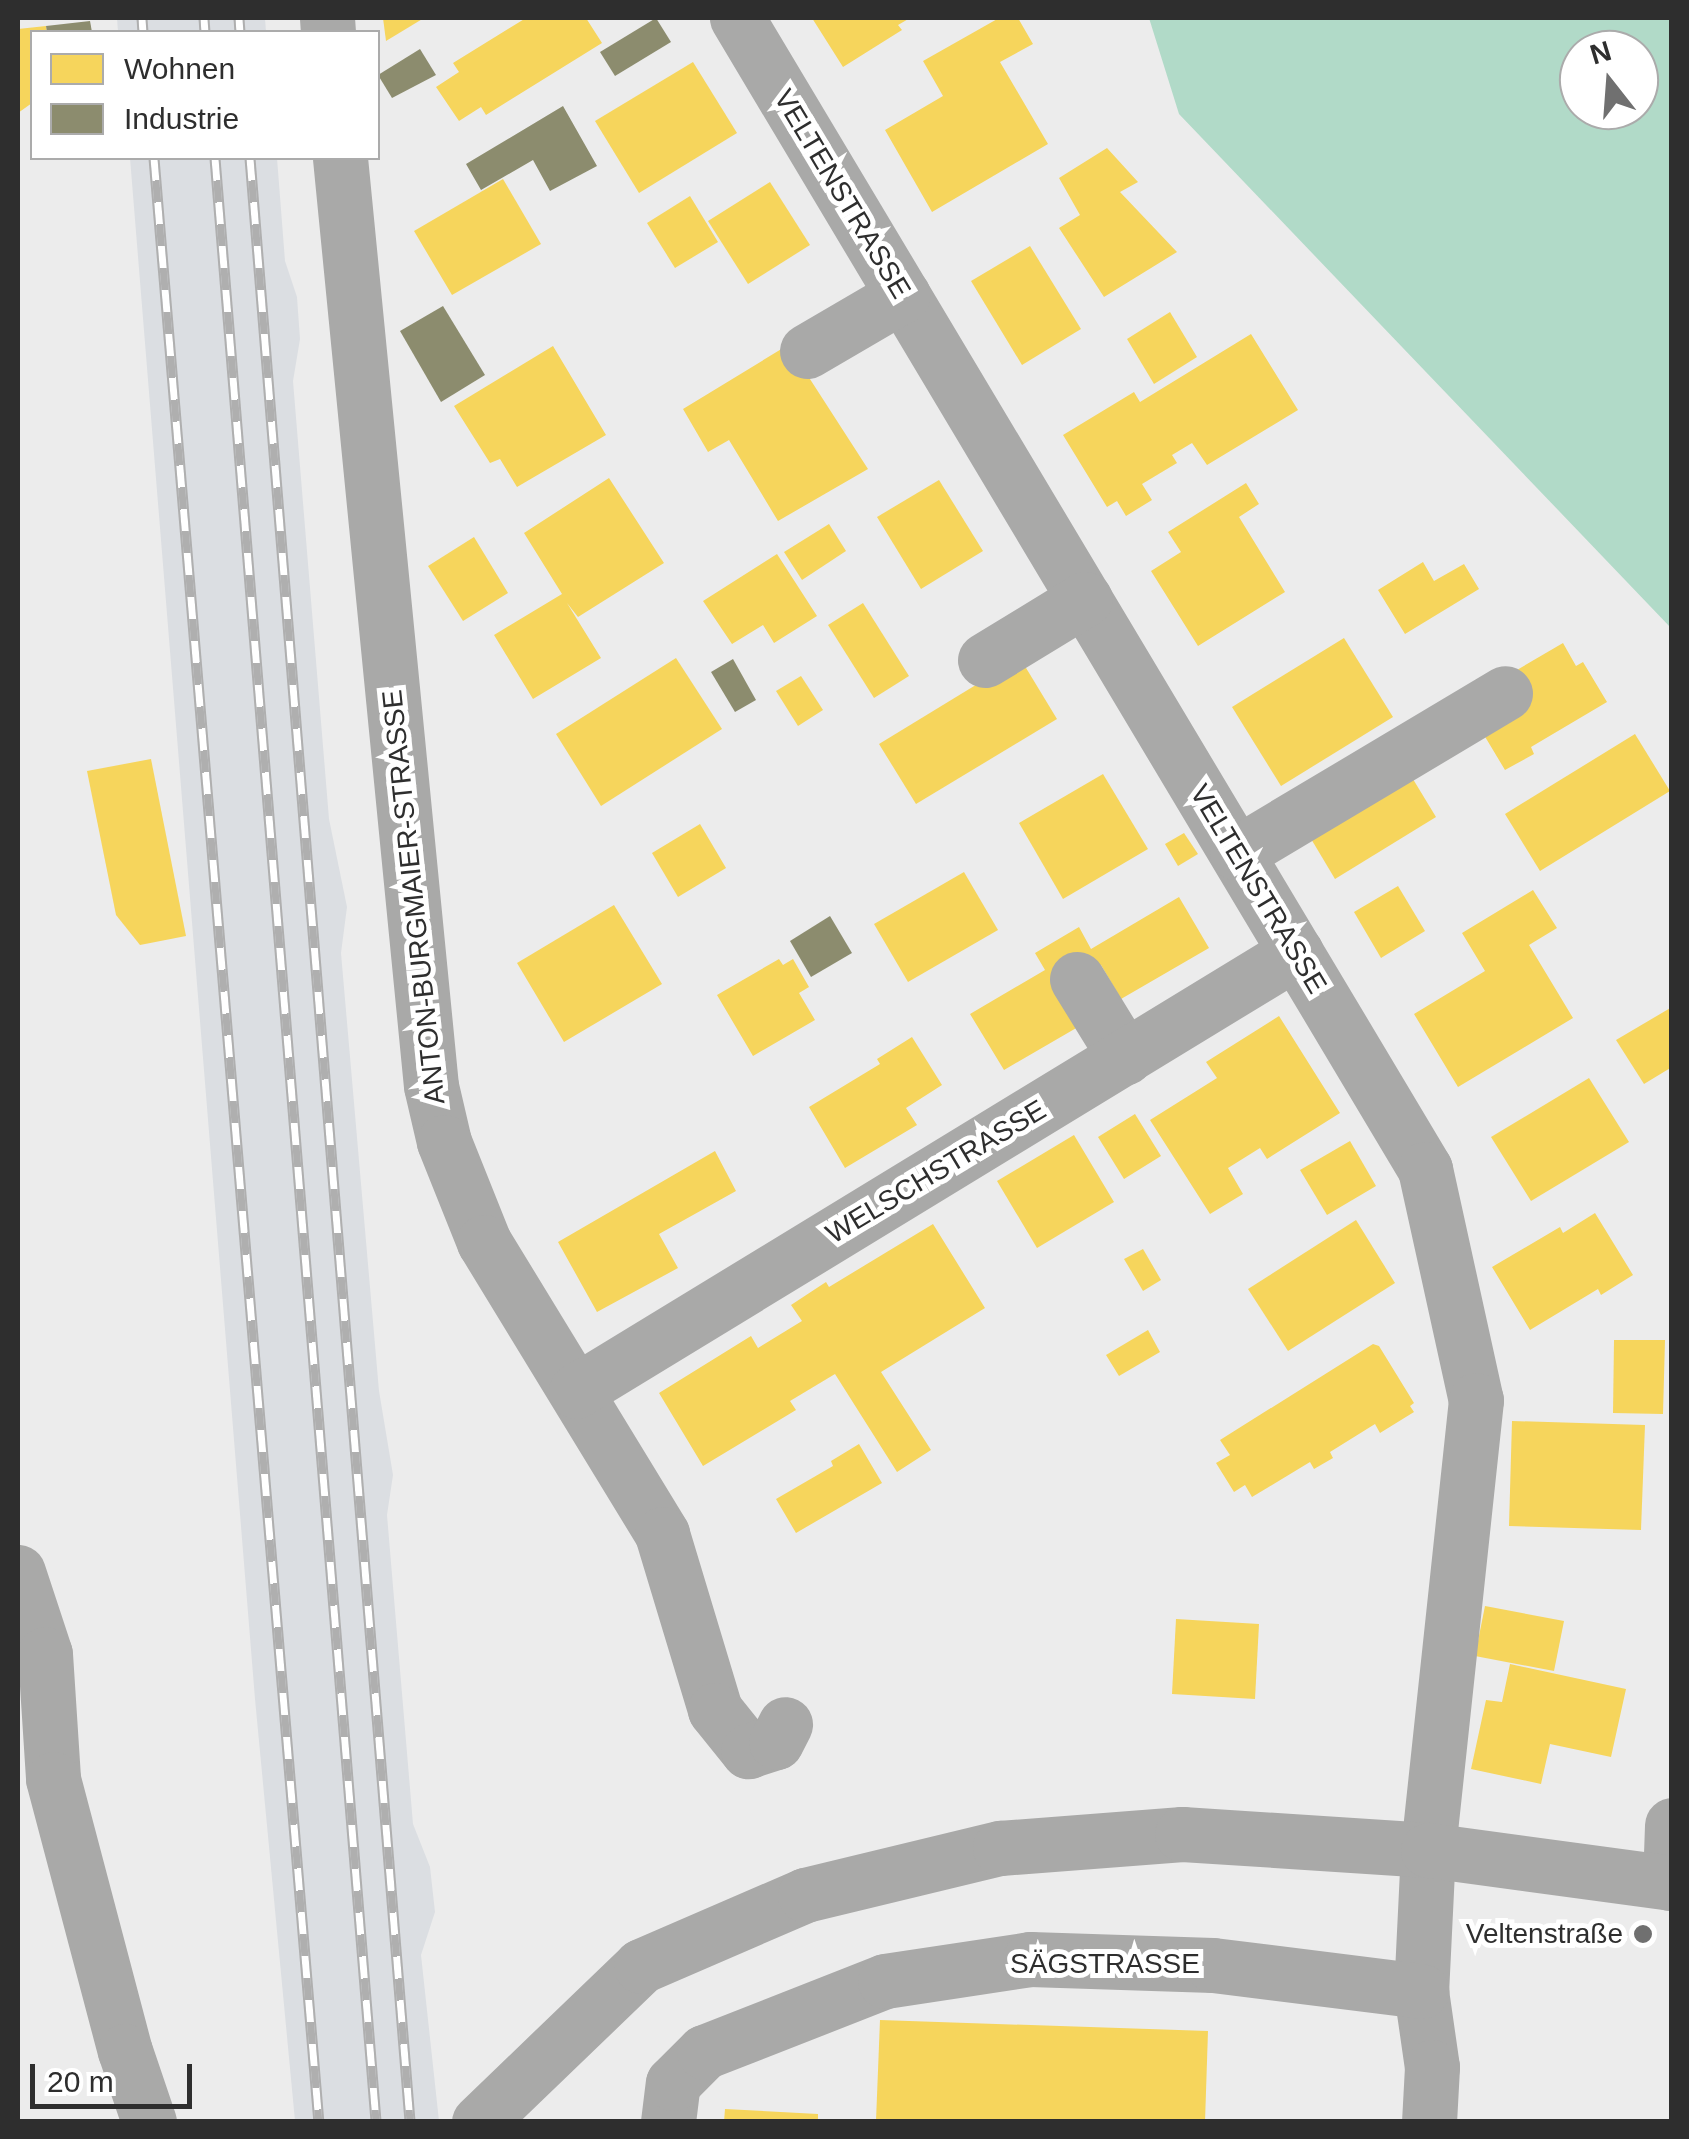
<!DOCTYPE html>
<meta charset="utf-8">
<style>
body{margin:0}
#map{position:relative;width:1689px;height:2139px;overflow:hidden;background:#ececec;font-family:Helvetica,sans-serif}
div>[style]{position:absolute}
[style*='--x']{left:calc(var(--x)*1px);top:calc(var(--y)*1px);width:calc(var(--w)*1px);rotate:calc(var(--a)*1deg)}
.built>*{inset:0;background:#dbdee2}
.forest>*{inset:0;background:#b1dac8}
.homes>*{inset:0;background:#f6d55c}
.industry>*{inset:0;background:#8c8c6e}
.minor>*{height:55px;margin:-27.5px;padding:0 27.5px;transform-origin:27.5px;border-radius:27.5px;background:#a9a9a8}
.rail>*{height:11px;margin-top:-5.5px;transform-origin:0;background:repeating-linear-gradient(90deg,#fff 0 22px,#afafaf 0 44px);box-sizing:border-box;border-block:2px solid #afafaf}
.dots>*{width:28px;height:28px;translate:-50% -50%;box-sizing:border-box;border:5px solid #fff;border-radius:50%}
span{translate:-50% -50%;white-space:nowrap;text-align:center;line-height:1.15;-webkit-text-stroke:10px #fff;paint-order:stroke}
.street-label{font-size:28px;color:#2e2e2e}
.poi-label{font-size:28px;color:#2e2e2e}
.right{translate:-100% -50%;text-align:right}
.frame{position:absolute;inset:0;border:20px solid #2e2e2e;pointer-events:none}
.legend{position:absolute;left:30px;top:30px;width:350px;height:130px;box-sizing:border-box;background:#fff;border:2px solid #ababab;margin:0;padding:12px 18px;list-style:none;font-size:30px;color:#2e2e2e}
.legend li{display:flex;align-items:center;gap:20px;height:50px}
.legend b{width:50px;border:2px solid #ababab}
.north{position:absolute;left:1559px;top:30px;width:100px;height:100px;box-sizing:border-box;background:#fff;border:2px solid #ababab;border-radius:50%;rotate:343deg;font-size:28px;font-weight:700;line-height:40px;text-align:center;color:#2e2e2e}
.north::after{content:'';display:block;margin:auto;width:35px;height:45px;background:#707070;clip-path:polygon(50% 0,100% 100%,50% 72%,0 100%)}
.scale{position:absolute;left:30px;top:2064px;width:162px;height:45px;box-sizing:border-box;border:5px solid #2e2e2e;border-top:0;padding-left:12px;font-size:30px;line-height:35px;white-space:nowrap;color:#2e2e2e;-webkit-text-stroke:8px #fff;paint-order:stroke}
</style>
<div id="map">
<div class="built">
<i style="clip-path:polygon(117px 18px,265px 18px,266px 32px,118px 32px)"></i>
<i style="clip-path:polygon(130px 158px,277px 158px,285px 261px,297px 297px,300px 339px,293px 381px,329px 819px,347px 907px,341px 953px,379px 1391px,393px 1475px,387px 1515px,413px 1824px,430px 1867px,435px 1912px,421px 1955px,439px 2121px,295px 2121px,255px 1699px)"></i>
</div>
<div class="forest">
<i style="clip-path:polygon(evenodd,1149px 18px,1671px 18px,1671px 628px,1179px 114px,1149px 18px,1579px 50px,1639px 50px,1639px 110px,1579px 110px,1579px 50px)"></i>
</div>
<div class="homes">
<i style="clip-path:polygon(383px 18px,424px 18px,386px 41px)"></i>
<i style="clip-path:polygon(526px 18px,586px 18px,602px 43px,486px 115px,481px 107px,459px 121px,436px 87px,459px 72px,453px 63px)"></i>
<i style="clip-path:polygon(812px 18px,910px 18px,898px 25px,902px 30px,843px 67px)"></i>
<i style="clip-path:polygon(999px 18px,1018px 18px,1033px 44px,1000px 62px,1048px 144px,932px 212px,885px 130px,943px 96px,923px 61px)"></i>
<i style="clip-path:polygon(46px 26px,47px 32px,32px 32px,32px 103px,18px 113px,18px 29px)"></i>
<i style="clip-path:polygon(693px 62px,737px 133px,639px 193px,595px 121px)"></i>
<i style="clip-path:polygon(1107px 148px,1138px 182px,1120px 192px,1177px 252px,1104px 297px,1059px 228px,1080px 215px,1059px 178px)"></i>
<i style="clip-path:polygon(503px 179px,541px 244px,452px 295px,414px 231px)"></i>
<i style="clip-path:polygon(770px 182px,810px 245px,748px 284px,708px 221px)"></i>
<i style="clip-path:polygon(690px 196px,718px 242px,675px 268px,647px 223px)"></i>
<i style="clip-path:polygon(1030px 246px,1081px 329px,1022px 365px,971px 281px)"></i>
<i style="clip-path:polygon(1170px 312px,1197px 357px,1154px 384px,1127px 339px)"></i>
<i style="clip-path:polygon(1251px 334px,1298px 410px,1207px 465px,1192px 443px,1172px 455px,1177px 463px,1142px 484px,1152px 500px,1126px 516px,1117px 501px,1107px 507px,1063px 435px,1134px 392px,1140px 402px)"></i>
<i style="clip-path:polygon(788px 345px,868px 469px,778px 521px,729px 440px,708px 452px,683px 409px)"></i>
<i style="clip-path:polygon(553px 346px,606px 435px,517px 487px,500px 459px,490px 463px,454px 406px)"></i>
<i style="clip-path:polygon(609px 478px,664px 563px,578px 617px,567px 603px,601px 658px,533px 699px,494px 635px,562px 594px,524px 533px)"></i>
<i style="clip-path:polygon(939px 480px,983px 551px,921px 589px,877px 517px)"></i>
<i style="clip-path:polygon(1246px 483px,1259px 504px,1239px 517px,1285px 592px,1198px 646px,1151px 571px,1181px 552px,1168px 532px)"></i>
<i style="clip-path:polygon(829px 524px,846px 551px,802px 580px,784px 552px)"></i>
<i style="clip-path:polygon(474px 537px,508px 593px,463px 621px,428px 566px)"></i>
<i style="clip-path:polygon(777px 554px,817px 616px,774px 643px,763px 625px,732px 644px,703px 601px)"></i>
<i style="clip-path:polygon(1423px 562px,1434px 581px,1464px 564px,1479px 589px,1405px 634px,1378px 590px)"></i>
<i style="clip-path:polygon(863px 603px,909px 676px,874px 698px,828px 625px)"></i>
<i style="clip-path:polygon(1344px 638px,1393px 717px,1281px 786px,1232px 707px)"></i>
<i style="clip-path:polygon(1563px 643px,1576px 666px,1583px 662px,1607px 702px,1531px 747px,1534px 754px,1505px 770px,1484px 735px,1498px 681px)"></i>
<i style="clip-path:polygon(676px 658px,722px 729px,601px 806px,556px 734px)"></i>
<i style="clip-path:polygon(1020px 658px,1057px 719px,916px 804px,879px 744px)"></i>
<i style="clip-path:polygon(801px 676px,823px 710px,798px 726px,776px 691px)"></i>
<i style="clip-path:polygon(1635px 734px,1670px 791px,1540px 871px,1505px 814px)"></i>
<i style="clip-path:polygon(151px 759px,186px 936px,140px 945px,116px 915px,87px 771px)"></i>
<i style="clip-path:polygon(1402px 761px,1436px 817px,1335px 879px,1301px 822px)"></i>
<i style="clip-path:polygon(1103px 774px,1148px 849px,1063px 899px,1019px 823px)"></i>
<i style="clip-path:polygon(700px 824px,726px 868px,678px 897px,652px 853px)"></i>
<i style="clip-path:polygon(1184px 833px,1198px 854px,1178px 866px,1165px 844px)"></i>
<i style="clip-path:polygon(964px 872px,998px 930px,908px 982px,874px 924px)"></i>
<i style="clip-path:polygon(1398px 886px,1425px 931px,1381px 958px,1354px 912px)"></i>
<i style="clip-path:polygon(1533px 890px,1557px 928px,1529px 945px,1573px 1018px,1458px 1087px,1414px 1014px,1485px 971px,1462px 933px)"></i>
<i style="clip-path:polygon(1179px 897px,1209px 948px,1121px 999px,1101px 965px,1057px 991px,1078px 1027px,1004px 1070px,970px 1014px,1045px 970px,1035px 953px,1079px 927px,1091px 949px)"></i>
<i style="clip-path:polygon(614px 905px,662px 984px,564px 1042px,517px 963px)"></i>
<i style="clip-path:polygon(779px 959px,783px 965px,793px 959px,809px 987px,799px 993px,815px 1020px,753px 1056px,717px 995px)"></i>
<i style="clip-path:polygon(1672px 1007px,1672px 1067px,1644px 1084px,1616px 1040px)"></i>
<i style="clip-path:polygon(1279px 1016px,1340px 1113px,1267px 1159px,1260px 1148px,1228px 1168px,1243px 1194px,1210px 1214px,1150px 1120px,1217px 1078px,1206px 1062px)"></i>
<i style="clip-path:polygon(912px 1037px,942px 1085px,906px 1108px,917px 1125px,845px 1168px,809px 1107px,880px 1064px,877px 1059px)"></i>
<i style="clip-path:polygon(1589px 1078px,1629px 1142px,1531px 1201px,1491px 1137px)"></i>
<i style="clip-path:polygon(1135px 1114px,1161px 1156px,1124px 1179px,1098px 1137px)"></i>
<i style="clip-path:polygon(1074px 1135px,1114px 1202px,1037px 1248px,997px 1181px)"></i>
<i style="clip-path:polygon(1350px 1141px,1376px 1186px,1327px 1215px,1300px 1170px)"></i>
<i style="clip-path:polygon(715px 1151px,736px 1191px,659px 1234px,678px 1268px,597px 1312px,558px 1242px)"></i>
<i style="clip-path:polygon(1595px 1213px,1633px 1275px,1601px 1295px,1598px 1289px,1530px 1330px,1492px 1267px,1560px 1227px,1563px 1233px)"></i>
<i style="clip-path:polygon(1356px 1220px,1395px 1283px,1288px 1351px,1248px 1289px)"></i>
<i style="clip-path:polygon(933px 1224px,985px 1308px,881px 1372px,931px 1450px,897px 1472px,835px 1374px,790px 1401px,796px 1410px,703px 1466px,659px 1393px,751px 1336px,758px 1348px,802px 1321px,791px 1305px,826px 1282px,829px 1287px)"></i>
<i style="clip-path:polygon(1143px 1249px,1161px 1280px,1143px 1291px,1124px 1259px)"></i>
<i style="clip-path:polygon(1148px 1330px,1160px 1352px,1119px 1376px,1106px 1355px)"></i>
<i style="clip-path:polygon(1614px 1340px,1665px 1340px,1663px 1414px,1613px 1413px)"></i>
<i style="clip-path:polygon(1373px 1344px,1379px 1346px,1414px 1403px,1410px 1406px,1414px 1412px,1380px 1433px,1375px 1424px,1330px 1452px,1333px 1458px,1314px 1469px,1310px 1462px,1252px 1497px,1245px 1485px,1234px 1492px,1216px 1463px,1230px 1455px,1220px 1440px)"></i>
<i style="clip-path:polygon(1512px 1421px,1645px 1425px,1641px 1530px,1509px 1526px)"></i>
<i style="clip-path:polygon(859px 1444px,882px 1483px,796px 1533px,776px 1499px,833px 1466px,831px 1461px)"></i>
<i style="clip-path:polygon(1485px 1606px,1564px 1621px,1554px 1671px,1475px 1656px)"></i>
<i style="clip-path:polygon(1176px 1619px,1259px 1624px,1255px 1699px,1172px 1694px)"></i>
<i style="clip-path:polygon(1510px 1664px,1626px 1689px,1611px 1757px,1550px 1744px,1541px 1784px,1471px 1769px,1486px 1700px,1502px 1702px)"></i>
<i style="clip-path:polygon(880px 2020px,1208px 2031px,1205px 2122px,876px 2121px)"></i>
<i style="clip-path:polygon(725px 2109px,818px 2114px,818px 2122px,724px 2122px)"></i>
</div>
<div class="industry">
<i style="clip-path:polygon(656px 18px,671px 42px,615px 76px,600px 52px)"></i>
<i style="clip-path:polygon(90px 21px,92px 32px,47px 32px,46px 26px)"></i>
<i style="clip-path:polygon(420px 49px,436px 75px,392px 98px,378px 75px)"></i>
<i style="clip-path:polygon(563px 106px,597px 166px,550px 191px,533px 160px,481px 190px,466px 164px)"></i>
<i style="clip-path:polygon(443px 306px,485px 375px,441px 402px,400px 331px)"></i>
<i style="clip-path:polygon(733px 659px,756px 700px,735px 712px,711px 672px)"></i>
<i style="clip-path:polygon(830px 916px,852px 953px,811px 977px,790px 941px)"></i>
</div>
<div class="minor">
<i style="--x:327;--y:18;--w:14;--a:86"></i>
<i style="--x:737;--y:18;--w:1341;--a:59.13"></i>
<i style="--x:1425;--y:1169;--w:237;--a:77.6"></i>
<i style="--x:1476;--y:1400;--w:453;--a:96.1"></i>
<i style="--x:1428;--y:1850;--w:141;--a:92.8"></i>
<i style="--x:1421;--y:1991;--w:77;--a:81.8"></i>
<i style="--x:1432;--y:2067;--w:55;--a:93.1"></i>
<i style="--x:340;--y:158;--w:932;--a:84.4"></i>
<i style="--x:431;--y:1086;--w:57;--a:76.9"></i>
<i style="--x:444;--y:1142;--w:108;--a:68.2"></i>
<i style="--x:484;--y:1242;--w:342;--a:58.6"></i>
<i style="--x:662;--y:1534;--w:184;--a:73.2"></i>
<i style="--x:715;--y:1710;--w:53;--a:51.2"></i>
<i style="--x:748;--y:1751;--w:29;--a:-18"></i>
<i style="--x:776;--y:1742;--w:20;--a:-63"></i>
<i style="--x:807;--y:351;--w:111;--a:-30.3"></i>
<i style="--x:985;--y:660;--w:117;--a:-31.4"></i>
<i style="--x:1237;--y:853;--w:312;--a:-30.8"></i>
<i style="--x:1077;--y:979;--w:92;--a:58.4"></i>
<i style="--x:576;--y:1391;--w:843;--a:-31.37"></i>
<i style="--x:18;--y:1572;--w:86;--a:71.8"></i>
<i style="--x:45;--y:1654;--w:125;--a:86.3"></i>
<i style="--x:53;--y:1779;--w:281;--a:75.2"></i>
<i style="--x:125;--y:2051;--w:75;--a:71.3"></i>
<i style="--x:1670;--y:1883;--w:58;--a:-88"></i>
<i style="--x:479;--y:2122;--w:225;--a:-43.9"></i>
<i style="--x:641;--y:1966;--w:179;--a:-23.4"></i>
<i style="--x:805;--y:1895;--w:201;--a:-13.6"></i>
<i style="--x:1000;--y:1848;--w:183;--a:-4.4"></i>
<i style="--x:1182;--y:1834;--w:247;--a:3.7"></i>
<i style="--x:1428;--y:1850;--w:246;--a:7.7"></i>
<i style="--x:668;--y:2122;--w:39;--a:-83"></i>
<i style="--x:673;--y:2083;--w:44;--a:-45"></i>
<i style="--x:704;--y:2052;--w:194;--a:-21.4"></i>
<i style="--x:885;--y:1981;--w:147;--a:-8.6"></i>
<i style="--x:1030;--y:1959;--w:183;--a:1.9"></i>
<i style="--x:1213;--y:1965;--w:210;--a:7.1"></i>
</div>
<div class="rail">
<i style="--x:142;--y:18;--w:14;--a:86"></i>
<i style="--x:204;--y:18;--w:14;--a:86"></i>
<i style="--x:239;--y:18;--w:14;--a:86"></i>
<i style="--x:154;--y:158;--w:1971;--a:85.2"></i>
<i style="--x:215;--y:158;--w:1971;--a:85.31"></i>
<i style="--x:250;--y:158;--w:1971;--a:85.34"></i>
</div>
<div class="dots">
<i style="left:1643px;top:1934px;background:#707070"></i>
</div>
<div class="street-label">
<span style="left:842px;top:194px;rotate:59deg">VELTENSTRASSE</span>
<span style="left:1258px;top:889px;rotate:59deg">VELTENSTRASSE</span>
<span style="left:414px;top:897px;rotate:-96deg">ANTON-BURGMAIER-STRASSE</span>
<span style="left:936px;top:1172px;rotate:-31deg">WELSCHSTRASSE</span>
<span style="left:1105px;top:1964px">SÄGSTRASSE</span>
</div>
<div class="poi-label">
<span class="right" style="left:1623px;top:1934px">Veltenstraße</span>
</div>
<div class="frame"></div>
<ul class="legend">
<li><b style="height:28px;background:#f6d55c"></b>Wohnen</li>
<li><b style="height:28px;background:#8c8c6e"></b>Industrie</li>
</ul>
<div class="north">N</div>
<div class="scale">20 m</div>
</div>
